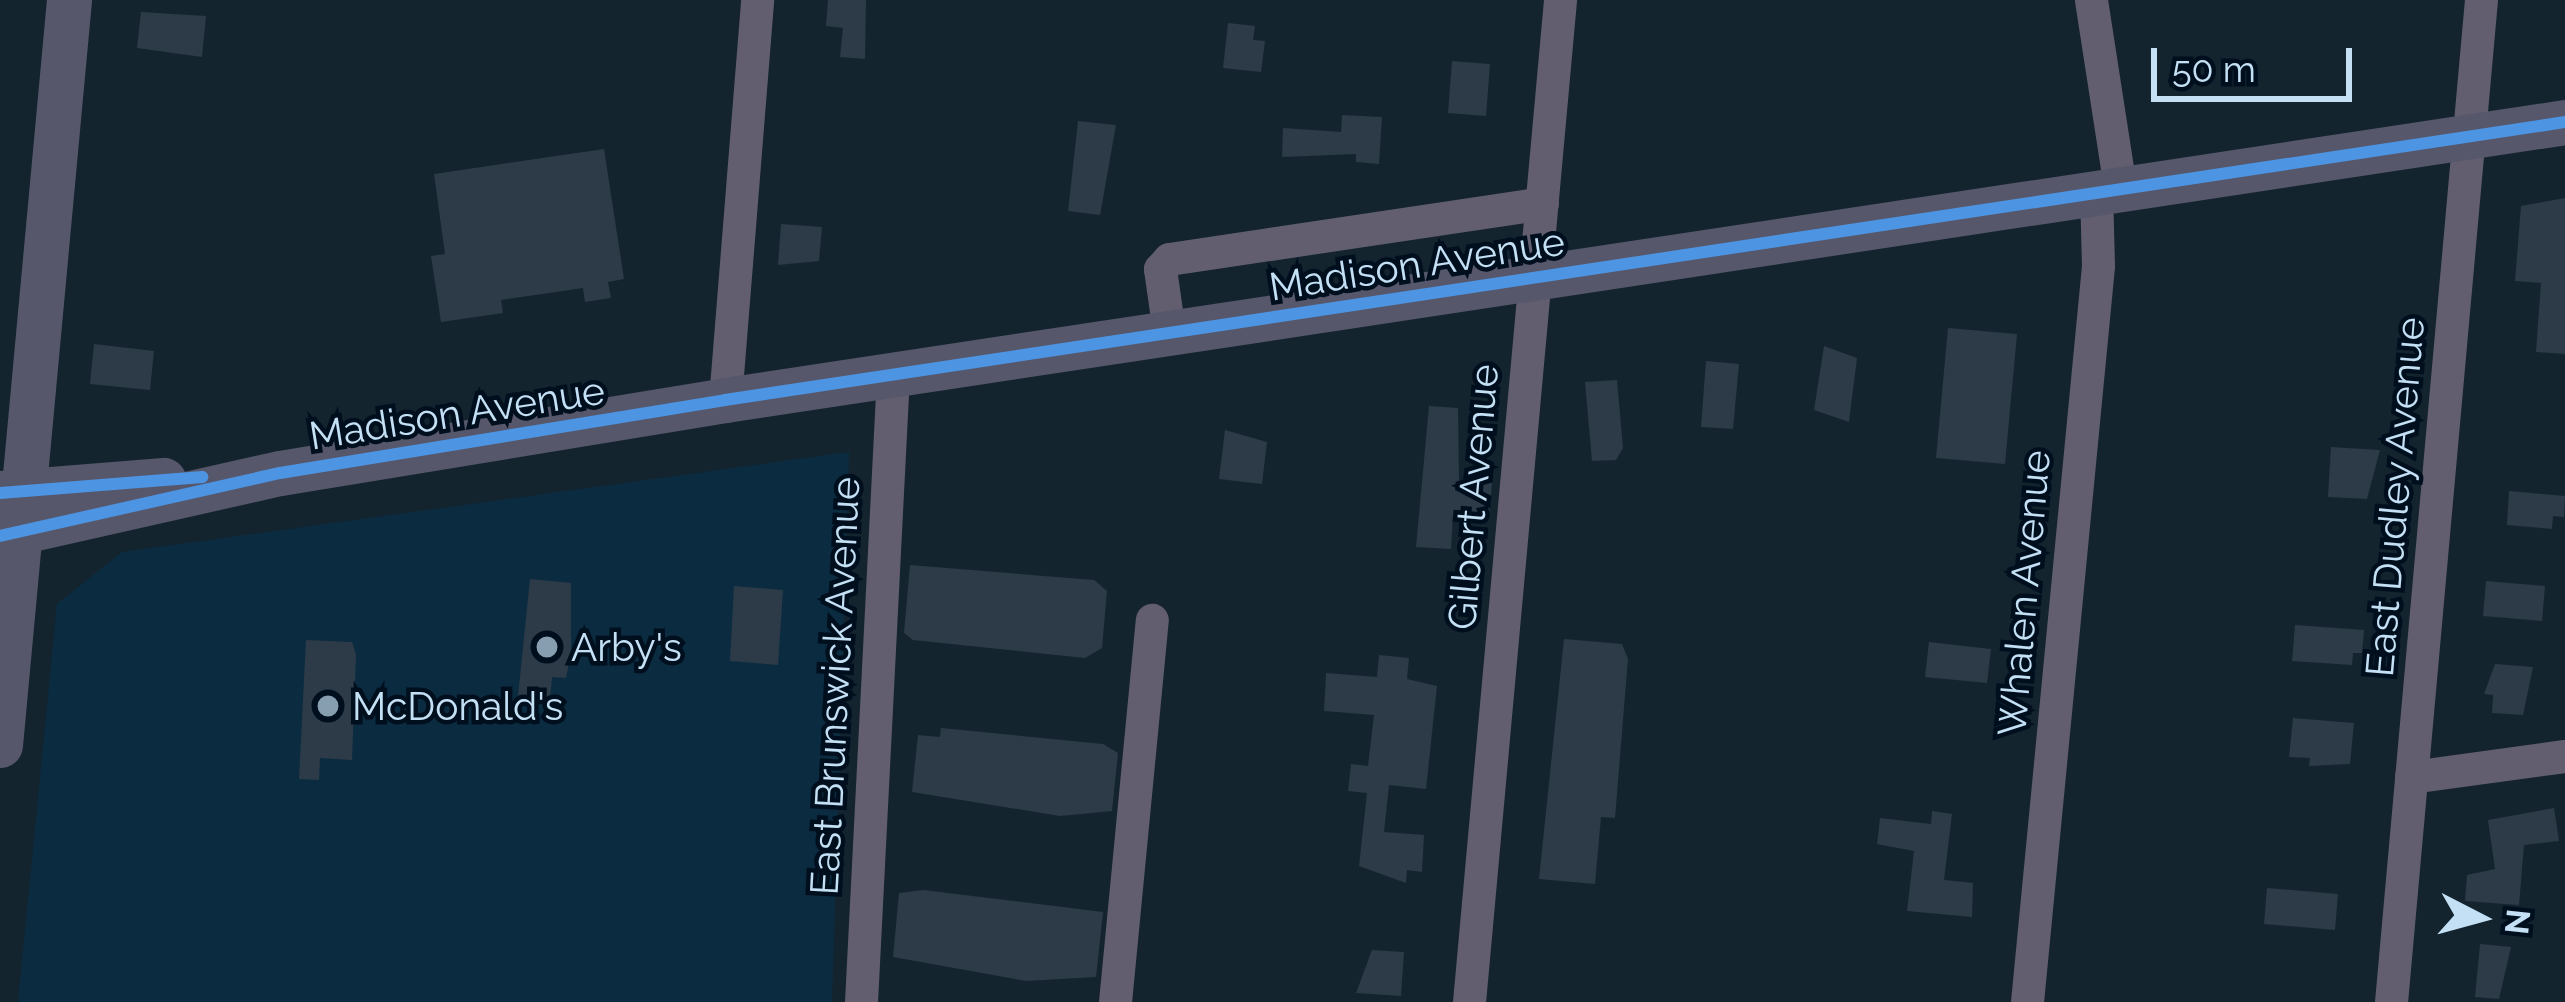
<!DOCTYPE html>
<style>
body{margin:0}
#map{position:relative;width:2565px;height:1002px;overflow:hidden;background:#14242f;font-family:Raleway,sans-serif}
div>[style]{position:absolute}
[style*='--x']{left:calc(var(--x)*1px);top:calc(var(--y)*1px);width:calc(var(--w)*1px);rotate:calc(var(--a)*1deg)}
.built>*{inset:0;background:#0b2c40}
.building>*{inset:0;background:#2d3a47}
.minor>*{height:33px;margin:-16.5px;padding:0 16.5px;transform-origin:16.5px;border-radius:16.5px;background:#625e70}
.secondary>*{height:45px;margin:-22.5px;padding:0 22.5px;transform-origin:22.5px;border-radius:22.5px;background:#56576a}
.cycleway>*{height:12px;margin:-6px;padding:0 6px;transform-origin:6px;border-radius:6px;background:#4d94e3}
.dots>*{width:33px;height:33px;translate:-50% -50%;box-sizing:border-box;border:6px solid #000f1e;border-radius:50%}
span{translate:-50% -50%;white-space:nowrap;text-align:center;line-height:1.15;-webkit-text-stroke:9px #000f1e;paint-order:stroke}
.street-label{font-size:39px;color:#c4e0f5}
.poi-label{font-size:39px;color:#c4e0f5}
.left{translate:0 -50%;text-align:left}
.north{position:absolute;left:2421px;top:858px;width:120px;height:120px;-webkit-text-stroke:9px #000f1e;paint-order:stroke;rotate:96deg;font-size:33px;font-weight:700;line-height:48px;text-align:center;color:#c4e0f5}
.north::after{content:'';display:block;margin:auto;width:42px;height:54px;background:#c4e0f5;clip-path:polygon(50% 0,100% 100%,50% 72%,0 100%)}
.scale{position:absolute;left:2151px;top:48px;width:201px;height:54px;box-sizing:border-box;border:6px solid #c4e0f5;border-top:0;padding-left:15px;font-size:36px;line-height:42px;white-space:nowrap;color:#c4e0f5;-webkit-text-stroke:9px #000f1e;paint-order:stroke}
</style>
<div id="map">
<div class="built">
<i style="clip-path:polygon(849px 452px,832px 1002px,18px 1002px,57px 604px,122px 552px)"></i>
</div>
<div class="building">
<i style="clip-path:polygon(828px 0,866px 0,865px 59px,840px 57px,843px 28px,826px 26px)"></i>
<i style="clip-path:polygon(141px 12px,206px 16px,202px 57px,137px 48px)"></i>
<i style="clip-path:polygon(1228px 23px,1255px 26px,1253px 40px,1265px 41px,1261px 72px,1223px 68px)"></i>
<i style="clip-path:polygon(1452px 61px,1490px 64px,1486px 116px,1448px 113px)"></i>
<i style="clip-path:polygon(1342px 115px,1382px 117px,1379px 164px,1356px 162px,1356px 154px,1282px 157px,1283px 128px,1341px 132px)"></i>
<i style="clip-path:polygon(1078px 121px,1116px 125px,1100px 215px,1068px 211px)"></i>
<i style="clip-path:polygon(604px 149px,624px 279px,608px 282px,611px 298px,585px 302px,583px 288px,501px 300px,503px 313px,441px 322px,431px 256px,445px 254px,434px 174px)"></i>
<i style="clip-path:polygon(2565px 198px,2565px 354px,2536px 352px,2541px 283px,2515px 281px,2521px 206px)"></i>
<i style="clip-path:polygon(781px 224px,822px 227px,819px 261px,778px 265px)"></i>
<i style="clip-path:polygon(1948px 328px,2017px 334px,2005px 464px,1936px 458px)"></i>
<i style="clip-path:polygon(94px 344px,154px 351px,150px 390px,90px 384px)"></i>
<i style="clip-path:polygon(1824px 346px,1857px 358px,1849px 422px,1814px 410px)"></i>
<i style="clip-path:polygon(1706px 361px,1739px 364px,1733px 429px,1701px 427px)"></i>
<i style="clip-path:polygon(1617px 380px,1623px 448px,1616px 460px,1592px 461px,1585px 382px)"></i>
<i style="clip-path:polygon(1429px 406px,1458px 408px,1459px 480px,1492px 483px,1489px 518px,1453px 515px,1451px 549px,1416px 547px)"></i>
<i style="clip-path:polygon(1225px 430px,1267px 442px,1262px 484px,1219px 479px)"></i>
<i style="clip-path:polygon(2331px 447px,2380px 450px,2367px 499px,2328px 497px)"></i>
<i style="clip-path:polygon(2509px 491px,2565px 496px,2564px 517px,2553px 516px,2552px 529px,2507px 525px)"></i>
<i style="clip-path:polygon(910px 565px,1094px 580px,1107px 591px,1102px 648px,1085px 658px,913px 640px,904px 633px)"></i>
<i style="clip-path:polygon(530px 579px,571px 583px,571px 653px,566px 678px,552px 677px,550px 699px,518px 696px)"></i>
<i style="clip-path:polygon(2486px 581px,2545px 586px,2542px 621px,2483px 616px)"></i>
<i style="clip-path:polygon(734px 586px,783px 590px,778px 665px,730px 661px)"></i>
<i style="clip-path:polygon(2295px 625px,2364px 630px,2362px 653px,2353px 653px,2352px 665px,2292px 661px)"></i>
<i style="clip-path:polygon(1564px 639px,1622px 644px,1628px 659px,1615px 818px,1601px 817px,1595px 884px,1539px 879px)"></i>
<i style="clip-path:polygon(306px 640px,352px 642px,356px 655px,352px 760px,320px 758px,319px 780px,299px 779px)"></i>
<i style="clip-path:polygon(1929px 642px,1991px 649px,1987px 683px,1925px 677px)"></i>
<i style="clip-path:polygon(1379px 655px,1409px 658px,1407px 679px,1437px 686px,1426px 789px,1389px 785px,1384px 832px,1424px 835px,1422px 872px,1407px 870px,1406px 883px,1359px 866px,1367px 793px,1348px 791px,1351px 764px,1368px 766px,1374px 715px,1324px 711px,1326px 673px,1377px 677px)"></i>
<i style="clip-path:polygon(2495px 664px,2533px 667px,2523px 715px,2492px 713px,2493px 695px,2484px 694px)"></i>
<i style="clip-path:polygon(2293px 718px,2354px 723px,2350px 764px,2309px 766px,2310px 758px,2289px 757px)"></i>
<i style="clip-path:polygon(941px 728px,1103px 744px,1118px 753px,1112px 811px,1060px 816px,912px 792px,918px 735px,940px 737px)"></i>
<i style="clip-path:polygon(2554px 808px,2559px 841px,2524px 845px,2519px 905px,2465px 901px,2467px 875px,2495px 869px,2488px 820px)"></i>
<i style="clip-path:polygon(1932px 811px,1952px 814px,1944px 880px,1973px 883px,1972px 917px,1907px 911px,1914px 851px,1877px 844px,1880px 818px,1931px 824px)"></i>
<i style="clip-path:polygon(2267px 888px,2338px 894px,2335px 930px,2264px 924px)"></i>
<i style="clip-path:polygon(923px 890px,1103px 912px,1096px 977px,1026px 981px,893px 957px,899px 893px)"></i>
<i style="clip-path:polygon(2480px 944px,2511px 947px,2499px 999px,2475px 997px)"></i>
<i style="clip-path:polygon(1372px 950px,1404px 952px,1401px 996px,1356px 993px)"></i>
</div>
<div class="minor">
<i style="--x:2091;--y:0;--w:190;--a:81.2"></i>
<i style="--x:1169;--y:332;--w:64;--a:-98.1"></i>
<i style="--x:1160;--y:269;--w:13;--a:-48"></i>
<i style="--x:1169;--y:259;--w:377;--a:-8.5"></i>
<i style="--x:725;--y:400;--w:401;--a:-85.4"></i>
<i style="--x:2411;--y:777;--w:155;--a:-7.8"></i>
<i style="--x:861;--y:1002;--w:629;--a:-87.08"></i>
<i style="--x:1115;--y:1002;--w:384;--a:-84.5"></i>
<i style="--x:1469;--y:1002;--w:1006;--a:-84.81"></i>
<i style="--x:2027;--y:1002;--w:739;--a:-84.49"></i>
<i style="--x:2098;--y:266;--w:74;--a:-91.5"></i>
<i style="--x:2391;--y:1002;--w:1006;--a:-84.87"></i>
</div>
<div class="secondary">
<i style="--x:0;--y:493;--w:164;--a:-4.6"></i>
<i style="--x:0;--y:536;--w:287;--a:-12.7"></i>
<i style="--x:280;--y:473;--w:451;--a:-9.3"></i>
<i style="--x:725;--y:400;--w:1861;--a:-8.59"></i>
<i style="--x:0;--y:745;--w:748;--a:-84.71"></i>
</div>
<div class="cycleway">
<i style="--x:0;--y:493;--w:203;--a:-4.5"></i>
<i style="--x:0;--y:536;--w:287;--a:-12.7"></i>
<i style="--x:280;--y:473;--w:451;--a:-9.3"></i>
<i style="--x:725;--y:400;--w:1861;--a:-8.59"></i>
</div>
<div class="dots">
<i style="left:547px;top:647px;background:#869eb0"></i>
<i style="left:328px;top:706px;background:#869eb0"></i>
</div>
<div class="street-label">
<span style="left:1417px;top:264px;rotate:-9deg">Madison Avenue</span>
<span style="left:457px;top:413px;rotate:-9deg">Madison Avenue</span>
<span style="left:1473px;top:497px;rotate:-85deg">Gilbert Avenue</span>
<span style="left:2395px;top:497px;rotate:-85deg">East Dudley Avenue</span>
<span style="left:2024px;top:593px;rotate:-85deg">Whalen Avenue</span>
<span style="left:835px;top:686px;rotate:-87deg">East Brunswick Avenue</span>
</div>
<div class="poi-label">
<span class="left" style="left:571px;top:647px">Arby's</span>
<span class="left" style="left:352px;top:706px">McDonald's</span>
</div>
<div class="north">N</div>
<div class="scale">50 m</div>
</div>
